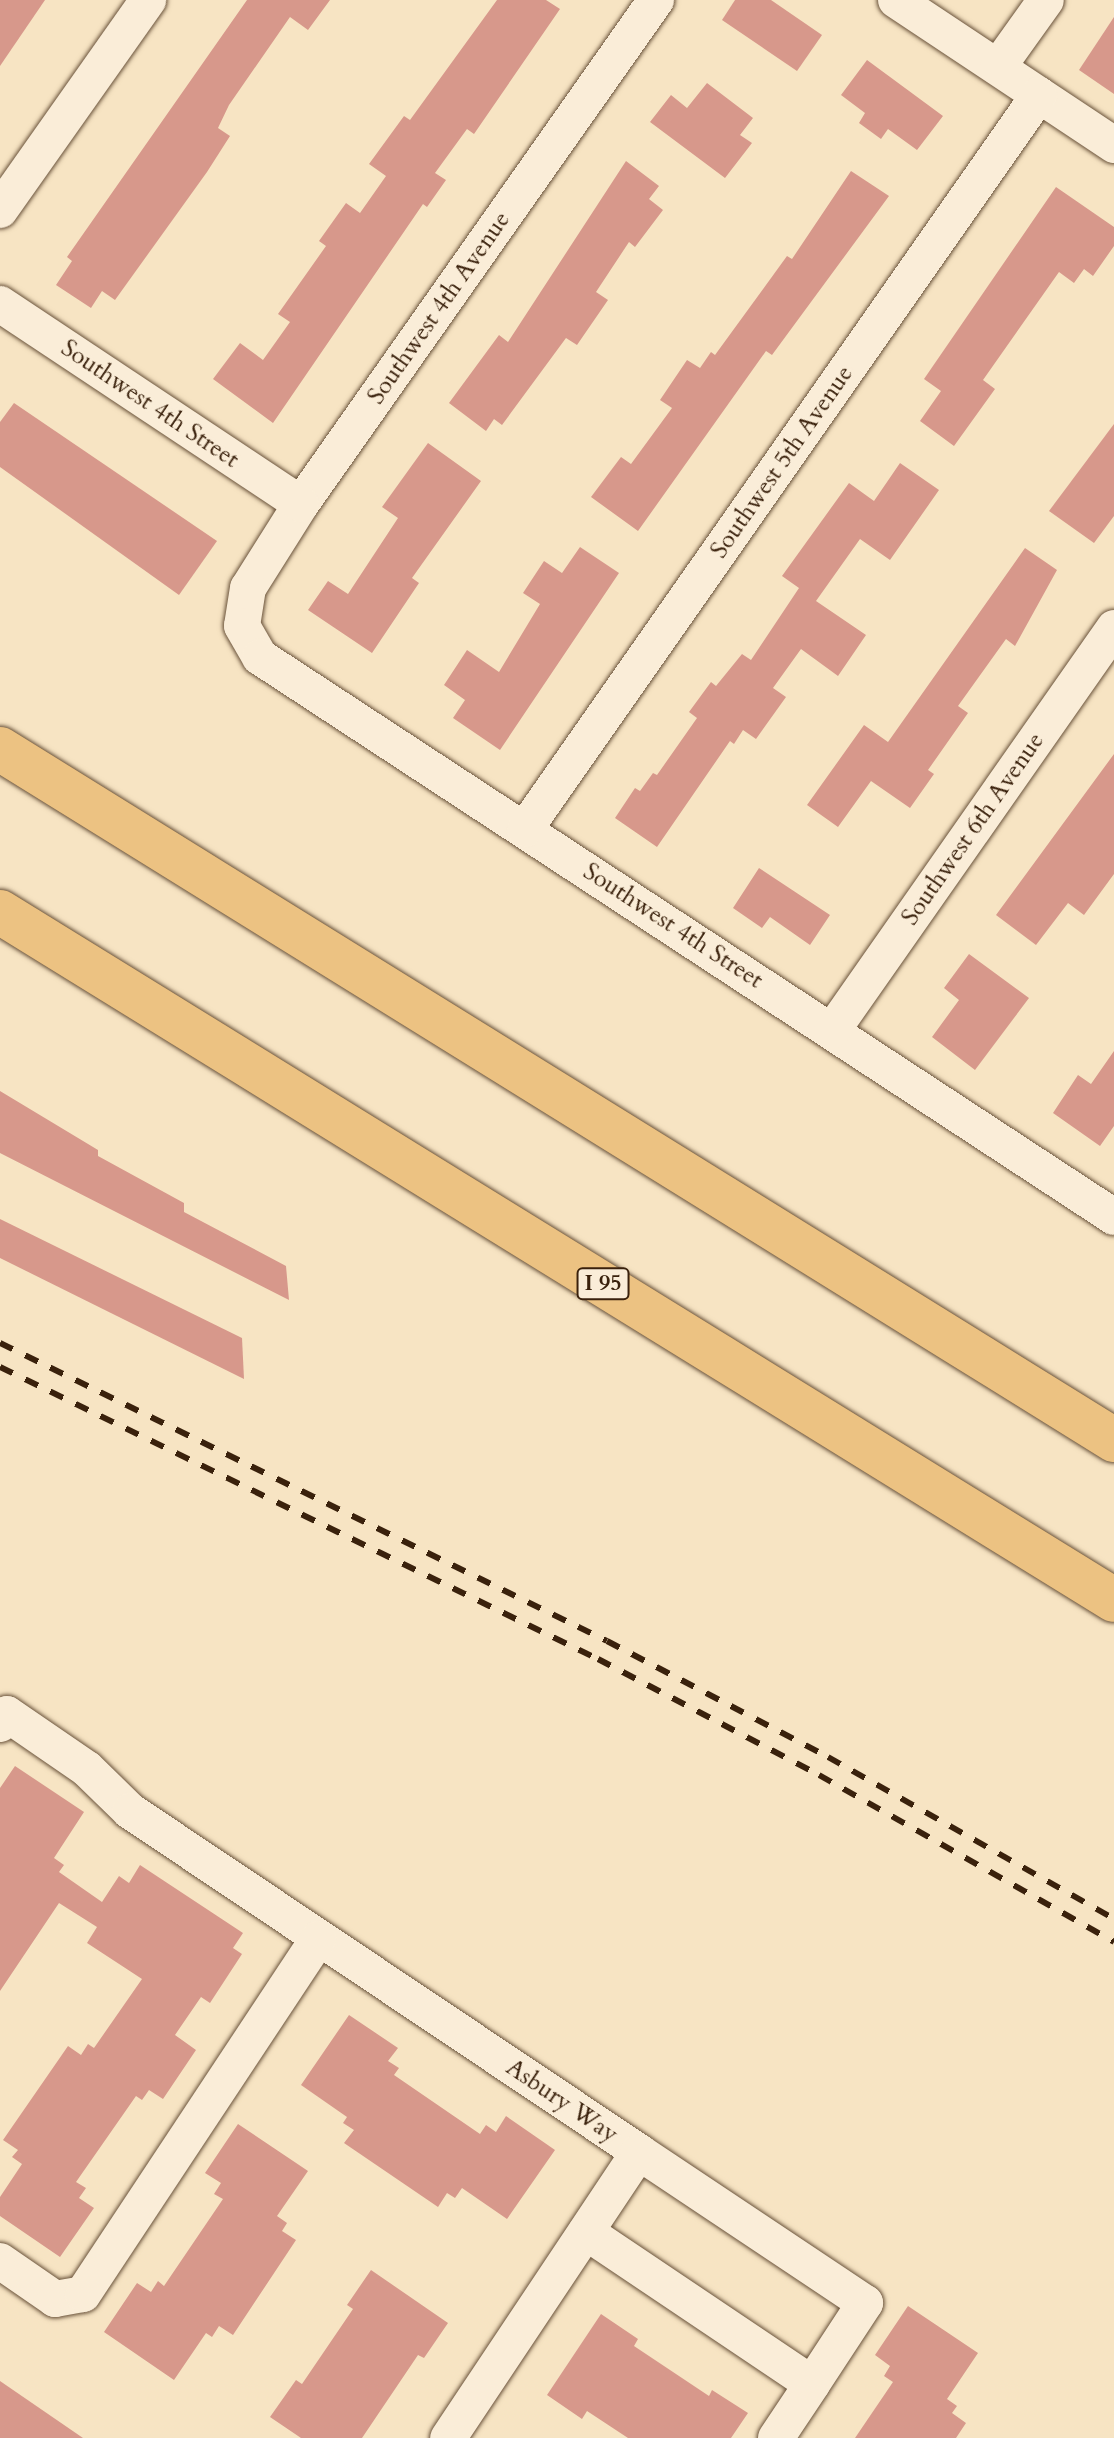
<!DOCTYPE html>
<style>
body{margin:0}
#map{position:relative;width:1114px;height:2438px;overflow:hidden;background:#f7e4c3;font-family:Cardo,serif}
div>[style]{position:absolute}
[style*='--x']{left:calc(var(--x)*1px);top:calc(var(--y)*1px);width:calc(var(--w)*1px);rotate:calc(var(--a)*1deg)}
.building>*{inset:0;background:#d7988b}
.roads{filter:drop-shadow(0 0 2px #69523a) drop-shadow(0 0 2px #69523a)}
.minor>*{height:36px;margin:-18px;padding:0 18px;transform-origin:18px;border-radius:18px;background:#faedd8}
.highway>*{height:44px;margin:-22px;padding:0 22px;transform-origin:22px;border-radius:22px;background:#ecc282}
.rail>*{height:6px;margin-top:-3px;transform-origin:0;background:repeating-linear-gradient(90deg,#3a210c 0 14px,transparent 0 28px)}
span{translate:-50% -50%;white-space:nowrap;text-align:center;line-height:1.15;-webkit-text-stroke:6px #faedd8;paint-order:stroke}
.shield-label span{padding:2px 6px;background:#faedd8;border:2px solid;border-radius:6px;-webkit-text-stroke-width:0}
.shield-label{font-size:22px;color:#3a210c;font-weight:700}
.street-label{font-size:24px;color:#3a210c}
</style>
<div id="map">
<div class="building">
<i style="clip-path:polygon(0 0,45px 0,0 66px)"></i>
<i style="clip-path:polygon(247px 0,330px 0,308px 30px,290px 17px,229px 105px,218px 128px,230px 136px,207px 172px,115px 300px,102px 291px,91px 308px,56px 285px,72px 261px,67px 257px)"></i>
<i style="clip-path:polygon(497px 0,546px 0,560px 9px,474px 134px,467px 129px,435px 173px,446px 180px,427px 207px,423px 204px,273px 423px,213px 379px,240px 343px,263px 360px,290px 322px,278px 314px,326px 246px,319px 241px,346px 203px,360px 213px,386px 176px,369px 164px,404px 116px,410px 120px)"></i>
<i style="clip-path:polygon(735px 0,771px 0,822px 35px,797px 71px,722px 20px)"></i>
<i style="clip-path:polygon(1114px 17px,1114px 94px,1079px 70px)"></i>
<i style="clip-path:polygon(867px 60px,943px 116px,917px 150px,888px 129px,881px 139px,859px 123px,865px 113px,841px 95px)"></i>
<i style="clip-path:polygon(707px 83px,753px 118px,740px 135px,752px 143px,725px 178px,650px 122px,671px 95px,687px 108px)"></i>
<i style="clip-path:polygon(626px 161px,659px 186px,649px 199px,663px 210px,635px 247px,629px 242px,596px 292px,608px 300px,577px 345px,566px 338px,502px 425px,494px 419px,486px 431px,449px 403px,499px 335px,508px 342px)"></i>
<i style="clip-path:polygon(851px 171px,889px 196px,772px 355px,766px 351px,638px 531px,591px 497px,621px 457px,631px 464px,672px 408px,660px 400px,687px 360px,700px 368px,711px 352px,715px 355px,787px 256px,792px 259px)"></i>
<i style="clip-path:polygon(1056px 187px,1114px 227px,1114px 246px,1093px 276px,1084px 269px,1074px 283px,1059px 272px,983px 380px,995px 389px,954px 446px,920px 421px,941px 391px,924px 379px)"></i>
<i style="clip-path:polygon(14px 403px,217px 541px,179px 595px,0 467px,0 422px)"></i>
<i style="clip-path:polygon(1114px 424px,1114px 516px,1094px 543px,1049px 511px)"></i>
<i style="clip-path:polygon(428px 443px,481px 481px,412px 578px,419px 583px,372px 653px,308px 610px,328px 581px,348px 594px,398px 518px,382px 507px)"></i>
<i style="clip-path:polygon(900px 463px,939px 490px,890px 560px,860px 539px,816px 601px,866px 635px,838px 676px,801px 649px,773px 688px,786px 697px,756px 739px,743px 730px,734px 744px,730px 741px,657px 847px,615px 818px,635px 788px,640px 791px,653px 773px,657px 775px,697px 718px,689px 712px,711px 682px,716px 686px,742px 654px,751px 660px,799px 588px,816px 600px,782px 576px,849px 483px,874px 501px)"></i>
<i style="clip-path:polygon(580px 547px,619px 573px,500px 750px,453px 718px,465px 700px,444px 685px,467px 650px,499px 672px,540px 604px,523px 593px,544px 561px,562px 573px)"></i>
<i style="clip-path:polygon(1025px 548px,1057px 570px,1015px 646px,1006px 639px,958px 706px,968px 713px,928px 770px,934px 774px,910px 808px,871px 781px,838px 827px,807px 805px,864px 725px,888px 742px)"></i>
<i style="clip-path:polygon(1114px 754px,1114px 874px,1084px 915px,1068px 903px,1036px 945px,996px 915px)"></i>
<i style="clip-path:polygon(759px 868px,830px 915px,810px 945px,770px 917px,762px 928px,733px 908px)"></i>
<i style="clip-path:polygon(969px 954px,1029px 998px,975px 1070px,932px 1037px,959px 1000px,944px 988px)"></i>
<i style="clip-path:polygon(1114px 1051px,1114px 1126px,1100px 1146px,1053px 1113px,1078px 1075px,1091px 1084px)"></i>
<i style="clip-path:polygon(0 1091px,98px 1150px,98px 1156px,184px 1203px,184px 1212px,286px 1266px,289px 1300px,0 1153px)"></i>
<i style="clip-path:polygon(0 1219px,242px 1338px,244px 1379px,0 1258px)"></i>
<i style="clip-path:polygon(15px 1766px,84px 1812px,54px 1858px,64px 1865px,59px 1872px,102px 1902px,119px 1876px,129px 1883px,140px 1865px,243px 1933px,233px 1948px,242px 1954px,210px 2003px,201px 1997px,175px 2035px,196px 2050px,163px 2099px,149px 2090px,142px 2100px,136px 2096px,76px 2182px,86px 2188px,79px 2198px,94px 2208px,60px 2257px,0 2216px,0 2197px,22px 2164px,12px 2157px,18px 2150px,3px 2140px,68px 2046px,81px 2055px,88px 2044px,94px 2048px,142px 1979px,87px 1943px,97px 1927px,59px 1903px,0 1991px,0 1788px)"></i>
<i style="clip-path:polygon(349px 2015px,398px 2048px,388px 2061px,399px 2068px,394px 2075px,480px 2134px,486px 2125px,496px 2132px,506px 2116px,555px 2150px,507px 2219px,462px 2188px,455px 2198px,447px 2193px,438px 2207px,344px 2143px,354px 2130px,343px 2123px,347px 2117px,301px 2085px)"></i>
<i style="clip-path:polygon(238px 2124px,308px 2171px,277px 2216px,287px 2223px,282px 2231px,296px 2240px,233px 2335px,219px 2326px,212px 2337px,206px 2333px,174px 2380px,104px 2332px,137px 2283px,151px 2292px,158px 2281px,164px 2286px,223px 2199px,214px 2194px,221px 2183px,205px 2173px)"></i>
<i style="clip-path:polygon(371px 2270px,448px 2323px,424px 2358px,418px 2355px,362px 2438px,301px 2438px,270px 2417px,296px 2380px,302px 2384px,353px 2309px,347px 2305px)"></i>
<i style="clip-path:polygon(908px 2306px,978px 2353px,947px 2399px,957px 2406px,952px 2413px,966px 2423px,956px 2438px,855px 2438px,893px 2382px,884px 2376px,890px 2366px,875px 2355px)"></i>
<i style="clip-path:polygon(601px 2314px,638px 2339px,634px 2346px,709px 2396px,712px 2390px,748px 2413px,731px 2438px,628px 2438px,587px 2411px,582px 2419px,547px 2395px)"></i>
<i style="clip-path:polygon(0 2381px,83px 2438px,0 2438px)"></i>
</div>
<div class="roads">
<div class="minor">
<i style="--x:656;--y:0;--w:616;--a:125.16"></i>
<i style="--x:301;--y:504;--w:99;--a:122.2"></i>
<i style="--x:248;--y:588;--w:38;--a:99"></i>
<i style="--x:242;--y:626;--w:36;--a:60"></i>
<i style="--x:260;--y:657;--w:1021;--a:33.25"></i>
<i style="--x:896;--y:0;--w:262;--a:33.6"></i>
<i style="--x:998;--y:67;--w:82;--a:-54.4"></i>
<i style="--x:0;--y:210;--w:257;--a:-54.8"></i>
<i style="--x:0;--y:304;--w:361;--a:33.6"></i>
<i style="--x:525;--y:829;--w:896;--a:-55"></i>
<i style="--x:832;--y:1031;--w:492;--a:-55"></i>
<i style="--x:0;--y:1724;--w:12;--a:-55"></i>
<i style="--x:7;--y:1714;--w:97;--a:34.5"></i>
<i style="--x:87;--y:1769;--w:60;--a:44.3"></i>
<i style="--x:130;--y:1811;--w:613;--a:33.82"></i>
<i style="--x:639;--y:2152;--w:344;--a:123.7"></i>
<i style="--x:586;--y:2232;--w:272;--a:33.9"></i>
<i style="--x:812;--y:2384;--w:97;--a:-56.8"></i>
<i style="--x:865;--y:2303;--w:272;--a:-146.3"></i>
<i style="--x:0;--y:2261;--w:67;--a:34.6"></i>
<i style="--x:55;--y:2299;--w:28;--a:-10"></i>
<i style="--x:83;--y:2294;--w:426;--a:-56.5"></i>
<i style="--x:776;--y:2438;--w:65;--a:-56.3"></i>
</div>
<div class="highway">
<i style="--x:0;--y:749;--w:1311;--a:31.81"></i>
<i style="--x:0;--y:912;--w:1309;--a:31.7"></i>
</div>
</div>
<div class="rail">
<i style="--x:0;--y:1343;--w:676;--a:26.15"></i>
<i style="--x:607;--y:1641;--w:250;--a:27.7"></i>
<i style="--x:828;--y:1757;--w:329;--a:29.5"></i>
<i style="--x:0;--y:1367;--w:665;--a:26.03"></i>
<i style="--x:598;--y:1659;--w:250;--a:27.7"></i>
<i style="--x:819;--y:1775;--w:339;--a:29.5"></i>
</div>
<div class="shield-label">
<span style="left:603px;top:1284px">I 95</span>
</div>
<div class="street-label">
<span style="left:439px;top:308px;rotate:-55deg">Southwest 4th Avenue</span>
<span style="left:150px;top:404px;rotate:34deg">Southwest 4th Street</span>
<span style="left:782px;top:462px;rotate:-55deg">Southwest 5th Avenue</span>
<span style="left:973px;top:829px;rotate:-55deg">Southwest 6th Avenue</span>
<span style="left:673px;top:926px;rotate:33deg">Southwest 4th Street</span>
<span style="left:562px;top:2101px;rotate:34deg">Asbury Way</span>
</div>
</div>
